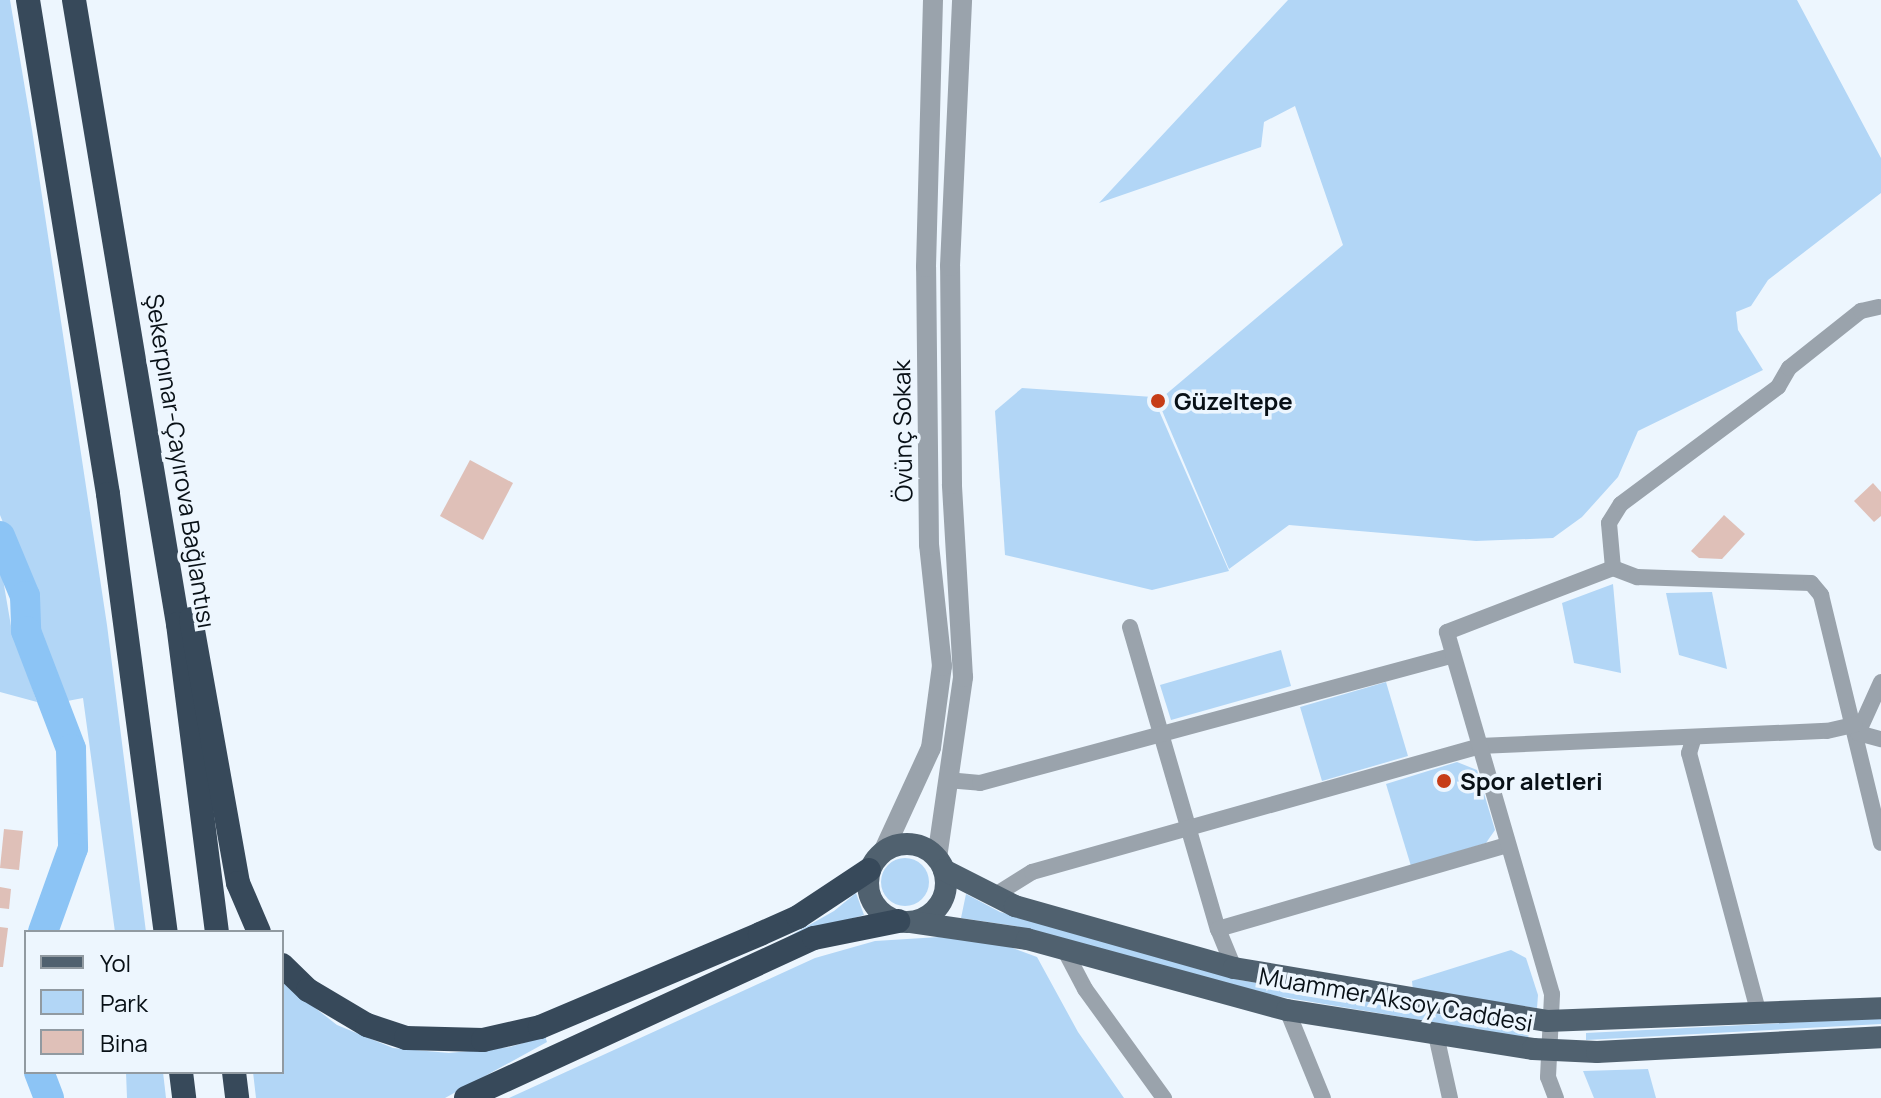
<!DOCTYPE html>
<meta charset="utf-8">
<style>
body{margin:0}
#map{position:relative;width:1881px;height:1098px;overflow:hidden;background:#edf6fe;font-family:Manrope,sans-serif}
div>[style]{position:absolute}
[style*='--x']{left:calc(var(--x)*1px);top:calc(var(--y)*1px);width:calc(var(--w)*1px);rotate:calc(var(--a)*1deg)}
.green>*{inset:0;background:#b2d6f6}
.round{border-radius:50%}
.river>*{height:30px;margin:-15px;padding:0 15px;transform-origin:15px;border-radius:15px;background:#8cc4f5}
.building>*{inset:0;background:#dfc0b8}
.minor>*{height:16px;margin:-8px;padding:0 8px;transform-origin:8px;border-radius:8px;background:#9aa3ac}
.tertiary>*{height:20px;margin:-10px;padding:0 10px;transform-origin:10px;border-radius:10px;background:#9aa3ac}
.primary>*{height:22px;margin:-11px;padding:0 11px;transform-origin:11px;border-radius:11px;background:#50616f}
.primary>.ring{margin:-11px;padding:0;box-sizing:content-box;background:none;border:22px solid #50616f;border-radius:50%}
.motorway>*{height:24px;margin:-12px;padding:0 12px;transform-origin:12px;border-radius:12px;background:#37495a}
.dots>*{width:22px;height:22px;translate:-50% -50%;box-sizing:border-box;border:4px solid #edf6fe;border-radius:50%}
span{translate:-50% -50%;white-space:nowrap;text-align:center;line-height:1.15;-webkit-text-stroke:7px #edf6fe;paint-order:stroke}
.poi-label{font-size:24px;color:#081016;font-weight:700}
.left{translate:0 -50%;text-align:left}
.street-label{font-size:24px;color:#081016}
.legend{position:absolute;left:24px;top:930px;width:260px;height:144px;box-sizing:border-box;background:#edf6fe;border:2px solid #919aa1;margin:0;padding:10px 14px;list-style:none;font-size:24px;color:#081016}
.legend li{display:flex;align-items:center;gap:16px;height:40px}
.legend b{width:40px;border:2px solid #919aa1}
</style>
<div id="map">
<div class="green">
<i style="clip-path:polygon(0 0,10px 0,32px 130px,107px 625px,146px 932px,115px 932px,83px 698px,57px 703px,37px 645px,29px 587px,0 515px)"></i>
<i style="clip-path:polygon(1288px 0,1797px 0,1881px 158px,1881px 193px,1768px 280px,1751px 306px,1736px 312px,1738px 330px,1763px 370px,1638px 431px,1618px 477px,1582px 517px,1553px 538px,1476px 541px,1289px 525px,1229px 569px,1158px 401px,1343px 245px,1295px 106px,1264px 122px,1261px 147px,1099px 203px)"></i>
<i style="clip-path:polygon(1022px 388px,1153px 397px,1229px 571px,1152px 590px,1005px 555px,995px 411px)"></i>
<i style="clip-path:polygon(0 562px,11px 626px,37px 702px,0 692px)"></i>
<i style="clip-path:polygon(1613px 584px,1621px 673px,1574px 663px,1562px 603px)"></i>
<i style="clip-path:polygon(1712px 592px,1727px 669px,1679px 655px,1666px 593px)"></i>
<i style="clip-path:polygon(1281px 650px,1291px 686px,1171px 720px,1160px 685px)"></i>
<i style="clip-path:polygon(1386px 682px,1408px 756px,1322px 781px,1300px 707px)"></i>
<i style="clip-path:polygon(1457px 762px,1477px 770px,1495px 830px,1486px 843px,1411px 866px,1386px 784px)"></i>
<i class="round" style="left:881px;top:858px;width:48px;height:48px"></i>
<i style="clip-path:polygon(856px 893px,864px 915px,788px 937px,834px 911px)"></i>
<i style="clip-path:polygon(966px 894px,1000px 912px,1240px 980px,1530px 1030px,1528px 1038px,1258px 993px,1015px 926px,961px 918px)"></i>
<i style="clip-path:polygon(939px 937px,1002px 944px,1037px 957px,1078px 1032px,1124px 1098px,509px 1098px,815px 958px,875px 941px)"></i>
<i style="clip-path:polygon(1511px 950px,1526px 958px,1538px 995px,1537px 1008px,1413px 991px,1412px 981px)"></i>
<i style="clip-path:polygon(282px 982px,337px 1025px,393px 1048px,449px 1053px,510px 1047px,545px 1036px,547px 1042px,445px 1098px,256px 1098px,253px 1072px,282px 1072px)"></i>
<i style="clip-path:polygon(1881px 1018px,1881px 1024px,1586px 1040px,1586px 1033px)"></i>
<i style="clip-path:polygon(1648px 1069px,1656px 1098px,1594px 1098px,1583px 1071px)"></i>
<i style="clip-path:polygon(126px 1072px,163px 1072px,166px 1098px,127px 1098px)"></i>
</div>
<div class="river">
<i style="--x:0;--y:536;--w:65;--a:67.4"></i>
<i style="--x:25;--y:596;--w:35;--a:88"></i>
<i style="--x:26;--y:631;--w:126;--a:69.1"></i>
<i style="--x:71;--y:749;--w:99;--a:88.8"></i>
<i style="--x:73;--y:848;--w:89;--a:109.7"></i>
<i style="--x:39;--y:1072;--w:28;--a:69"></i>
</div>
<div class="building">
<i style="clip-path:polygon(470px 460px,513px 483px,483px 540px,440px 516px)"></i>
<i style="clip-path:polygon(1873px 483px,1881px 492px,1881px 516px,1874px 522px,1854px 501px)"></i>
<i style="clip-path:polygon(1724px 515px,1745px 534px,1722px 559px,1699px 558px,1691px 551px)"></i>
<i style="clip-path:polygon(4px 829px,23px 831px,19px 870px,0 868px)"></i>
<i style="clip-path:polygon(0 887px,11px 889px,9px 909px,0 908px)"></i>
<i style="clip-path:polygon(0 927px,8px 928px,3px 967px,0 967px)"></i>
</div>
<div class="minor">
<i style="--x:1613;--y:568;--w:26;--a:21"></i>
<i style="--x:1637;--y:577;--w:174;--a:2"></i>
<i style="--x:1811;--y:583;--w:16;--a:50"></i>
<i style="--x:1821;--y:595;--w:255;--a:76.4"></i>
<i style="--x:1130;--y:627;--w:315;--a:73.8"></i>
<i style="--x:1218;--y:929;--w:42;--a:67.7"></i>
<i style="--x:1858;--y:733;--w:56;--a:-65.7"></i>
<i style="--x:1858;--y:733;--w:24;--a:15"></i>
<i style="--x:1694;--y:737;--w:17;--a:107"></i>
<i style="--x:1689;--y:753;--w:270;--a:75"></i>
<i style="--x:947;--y:780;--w:33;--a:5"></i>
<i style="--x:980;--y:783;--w:490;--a:-15.1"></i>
<i style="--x:992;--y:897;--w:47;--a:-32"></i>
<i style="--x:1032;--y:872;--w:464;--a:-15.7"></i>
<i style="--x:1479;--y:746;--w:348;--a:-2.5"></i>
<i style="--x:1827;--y:731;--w:28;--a:-13"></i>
<i style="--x:1218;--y:929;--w:302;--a:-16.2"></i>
<i style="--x:1064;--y:949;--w:45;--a:62.3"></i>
<i style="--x:1085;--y:989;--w:135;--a:54.1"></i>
<i style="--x:1287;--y:1010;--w:95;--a:67.8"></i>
<i style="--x:1436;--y:1035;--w:65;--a:77.5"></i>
<i style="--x:1556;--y:1098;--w:22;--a:-111"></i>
<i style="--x:1548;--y:1077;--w:83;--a:-87.2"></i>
<i style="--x:1552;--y:994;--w:377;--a:-106.2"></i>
<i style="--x:1447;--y:632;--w:178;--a:-21.1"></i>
<i style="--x:1613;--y:568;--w:45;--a:-95.1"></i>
<i style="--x:1609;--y:523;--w:22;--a:-58"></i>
<i style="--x:1621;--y:504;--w:196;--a:-36.7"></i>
<i style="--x:1778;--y:387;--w:22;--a:-60"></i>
<i style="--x:1789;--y:368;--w:92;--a:-38.4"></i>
<i style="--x:1861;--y:311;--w:18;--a:-13"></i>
</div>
<div class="tertiary">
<i style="--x:884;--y:850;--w:112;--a:-65.3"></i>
<i style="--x:931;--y:748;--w:83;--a:-82.4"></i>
<i style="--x:942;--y:666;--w:122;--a:-96.1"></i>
<i style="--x:929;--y:545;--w:278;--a:-90.6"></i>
<i style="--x:926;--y:267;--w:267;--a:-88.5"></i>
<i style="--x:937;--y:858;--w:183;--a:-81.8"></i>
<i style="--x:963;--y:677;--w:193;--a:-93.3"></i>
<i style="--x:952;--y:484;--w:218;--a:-90.5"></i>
<i style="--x:950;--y:266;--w:266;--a:-87.4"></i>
</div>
<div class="primary">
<i class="ring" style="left:868px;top:844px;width:56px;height:56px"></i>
<i style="--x:944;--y:870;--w:80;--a:26.9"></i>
<i style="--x:1015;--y:906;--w:228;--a:15.8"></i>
<i style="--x:1234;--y:968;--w:317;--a:9.6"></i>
<i style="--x:1547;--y:1021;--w:334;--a:-2.2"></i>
<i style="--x:911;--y:922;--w:117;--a:8.3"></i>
<i style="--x:1027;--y:939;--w:270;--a:15.3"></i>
<i style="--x:1287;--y:1010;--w:249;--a:9"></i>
<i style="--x:1533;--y:1049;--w:64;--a:2.7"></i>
<i style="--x:1597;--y:1052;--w:284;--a:-3"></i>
</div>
<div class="motorway">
<i style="--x:28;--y:0;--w:500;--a:80.8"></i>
<i style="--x:108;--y:494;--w:442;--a:82.5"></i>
<i style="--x:74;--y:0;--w:633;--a:80.54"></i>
<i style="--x:178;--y:624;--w:310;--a:82.8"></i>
<i style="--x:191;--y:619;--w:268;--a:79.9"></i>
<i style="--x:238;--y:883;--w:53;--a:66.8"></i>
<i style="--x:282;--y:965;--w:36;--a:44"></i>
<i style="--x:308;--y:990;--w:69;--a:30.7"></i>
<i style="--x:367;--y:1025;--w:41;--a:18.4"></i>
<i style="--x:406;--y:1038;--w:77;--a:1.5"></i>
<i style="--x:483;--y:1040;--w:58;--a:-12.8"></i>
<i style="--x:540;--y:1027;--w:239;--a:-22.9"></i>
<i style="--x:760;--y:934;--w:42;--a:-24.1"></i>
<i style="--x:798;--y:917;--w:85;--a:-33.5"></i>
<i style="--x:181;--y:1072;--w:26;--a:83"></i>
<i style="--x:234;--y:1072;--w:26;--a:83"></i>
<i style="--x:466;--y:1098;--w:383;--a:-24.7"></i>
<i style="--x:814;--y:938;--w:86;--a:-11.4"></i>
</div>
<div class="dots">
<i style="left:1158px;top:401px;background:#c63d18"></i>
<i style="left:1444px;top:781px;background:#c63d18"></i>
</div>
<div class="poi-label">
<span class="left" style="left:1174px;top:401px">Güzeltepe</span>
<span class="left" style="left:1460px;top:781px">Spor aletleri</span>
</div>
<div class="street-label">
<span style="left:902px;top:431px;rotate:-91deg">Övünç Sokak</span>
<span style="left:181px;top:461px;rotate:81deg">Şekerpınar-Çayırova Bağlantısı</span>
<span style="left:1396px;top:999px;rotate:10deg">Muammer Aksoy Caddesi</span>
</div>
<ul class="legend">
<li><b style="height:10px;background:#50616f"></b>Yol</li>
<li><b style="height:22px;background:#b2d6f6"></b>Park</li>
<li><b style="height:22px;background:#dfc0b8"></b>Bina</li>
</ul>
</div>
